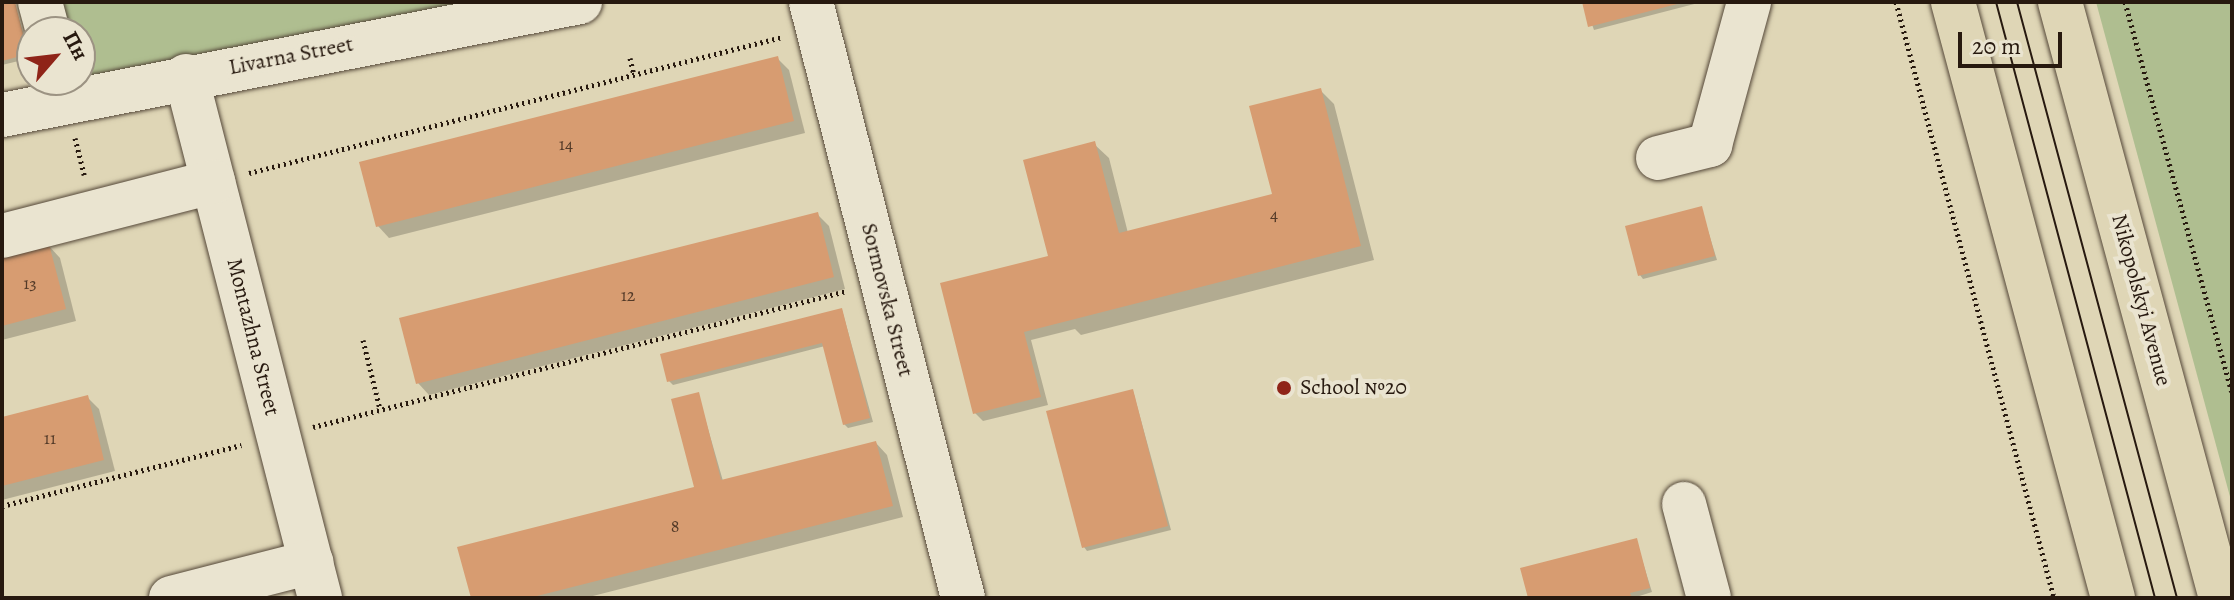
<!DOCTYPE html>
<meta charset="utf-8">
<style>
body{margin:0}
#map{position:relative;width:2234px;height:600px;overflow:hidden;background:#dfd6b6;font-family:Alegreya,serif}
div>[style]{position:absolute}
[style*='--x']{left:calc(var(--x)*1px);top:calc(var(--y)*1px);width:calc(var(--w)*1px);rotate:calc(var(--a)*1deg)}
.green>*{inset:0;background:#afbe90}
.shadow>*{inset:0;background:#0003}
.building>*{inset:0;background:#d79c71}
.path>*{height:5px;margin-top:-2.5px;transform-origin:0;background:repeating-linear-gradient(90deg,#27190f 0 2px,transparent 0 6px)}
.roads{filter:drop-shadow(0 0 2px #554839) drop-shadow(0 0 2px #554839)}
.minor>*{height:44px;margin:-22px;padding:0 22px;transform-origin:22px;border-radius:22px;background:#eae4d0}
.major>*{height:44px;margin:-22px;padding:0 22px;transform-origin:22px;border-radius:22px;background:#dfd6b6}
.tram>*{height:2px;margin:-1px;padding:0 1px;transform-origin:1px;border-radius:1px;background:#27190f}
.dots>*{width:22px;height:22px;translate:-50% -50%;box-sizing:border-box;border:4px solid #eae4d0;border-radius:50%}
span{translate:-50% -50%;white-space:nowrap;text-align:center;line-height:1.15;-webkit-text-stroke:8px #eae4d0;paint-order:stroke}
.number-label{font-size:18px;color:#533a28}
.number-label span{-webkit-text-stroke-width:0}
.street-label{font-size:22px;color:#27190f}
.poi-label{font-size:22px;color:#27190f}
.left{translate:0 -50%;text-align:left}
.frame{position:absolute;inset:0;border:4px solid #27190f;pointer-events:none}
.north{position:absolute;left:16px;top:16px;width:80px;height:80px;box-sizing:border-box;background:#eae4d0;border:2px solid #9c9383;border-radius:50%;rotate:62deg;font-size:22px;font-weight:700;line-height:32px;text-align:center;color:#27190f}
.north::after{content:'';display:block;margin:auto;width:28px;height:36px;background:#8f2418;clip-path:polygon(50% 0,100% 100%,50% 72%,0 100%)}
.scale{position:absolute;left:1958px;top:32px;width:104px;height:36px;box-sizing:border-box;border:4px solid #27190f;border-top:0;padding-left:10px;font-size:24px;line-height:28px;white-space:nowrap;color:#27190f;-webkit-text-stroke:6px #eae4d0;paint-order:stroke}
</style>
<div id="map">
<div class="green">
<i style="clip-path:polygon(56px 2px,490px 2px,80px 80px,80px 32px,64px 32px)"></i>
<i style="clip-path:polygon(2096px 2px,2232px 2px,2232px 504px)"></i>
</div>
<div class="shadow">
<i style="clip-path:polygon(1584px 2px,1702px 2px,1594px 30px)"></i>
<i style="clip-path:polygon(14px 3px,31px 58px,2px 65px,2px 6px)"></i>
<i style="clip-path:polygon(777px 58px,789px 70px,805px 133px,389px 238px,378px 226px)"></i>
<i style="clip-path:polygon(1320px 90px,1334px 104px,1374px 260px,1081px 335px,1075px 329px,1031px 340px,1048px 405px,983px 421px,975px 413px,1050px 257px,1094px 144px,1109px 158px,1128px 233px,1274px 196px)"></i>
<i style="clip-path:polygon(1701px 208px,1717px 260px,1643px 279px,1640px 275px)"></i>
<i style="clip-path:polygon(817px 214px,829px 226px,845px 289px,429px 395px,418px 383px)"></i>
<i style="clip-path:polygon(49px 246px,60px 258px,76px 321px,2px 340px,2px 258px)"></i>
<i style="clip-path:polygon(842px 310px,873px 422px,848px 428px,844px 424px,825px 346px,673px 385px,669px 381px)"></i>
<i style="clip-path:polygon(1133px 391px,1171px 530px,1087px 551px,1084px 547px)"></i>
<i style="clip-path:polygon(698px 394px,723px 481px,876px 443px,887px 455px,903px 517px,585px 598px,473px 598px,698px 488px)"></i>
<i style="clip-path:polygon(87px 397px,99px 409px,115px 471px,2px 500px,2px 419px)"></i>
<i style="clip-path:polygon(1636px 540px,1652px 592px,1633px 598px,1530px 598px)"></i>
</div>
<div class="building">
<i style="clip-path:polygon(10px 2px,15px 2px,28px 54px,2px 61px,2px 4px)"></i>
<i style="clip-path:polygon(1582px 2px,1681px 2px,1681px 3px,1588px 27px)"></i>
<i style="clip-path:polygon(778px 56px,794px 121px,376px 227px,359px 162px)"></i>
<i style="clip-path:polygon(1321px 88px,1361px 246px,1024px 332px,1041px 397px,973px 414px,940px 283px,1048px 256px,1023px 160px,1095px 141px,1119px 233px,1272px 194px,1249px 106px)"></i>
<i style="clip-path:polygon(1702px 206px,1715px 256px,1638px 276px,1625px 226px)"></i>
<i style="clip-path:polygon(818px 212px,834px 277px,416px 384px,399px 318px)"></i>
<i style="clip-path:polygon(49px 244px,66px 309px,2px 326px,2px 256px)"></i>
<i style="clip-path:polygon(842px 308px,870px 418px,843px 425px,822px 343px,667px 382px,660px 354px)"></i>
<i style="clip-path:polygon(1133px 389px,1168px 526px,1082px 548px,1046px 411px)"></i>
<i style="clip-path:polygon(699px 392px,721px 480px,876px 441px,893px 506px,529px 598px,471px 598px,457px 547px,694px 487px,671px 399px)"></i>
<i style="clip-path:polygon(88px 395px,104px 460px,2px 486px,2px 417px)"></i>
<i style="clip-path:polygon(1637px 538px,1650px 588px,1630px 593px,1632px 598px,1528px 598px,1520px 568px)"></i>
</div>
<div class="path">
<i style="--x:1896;--y:2;--w:617;--a:75.15"></i>
<i style="--x:2125;--y:2;--w:404;--a:74.7"></i>
<i style="--x:630;--y:58;--w:17;--a:77"></i>
<i style="--x:75;--y:138;--w:38;--a:76"></i>
<i style="--x:249;--y:173;--w:550;--a:-14.31"></i>
<i style="--x:363;--y:340;--w:71;--a:76.2"></i>
<i style="--x:313;--y:427;--w:550;--a:-14.31"></i>
<i style="--x:2;--y:506;--w:247;--a:-14.3"></i>
</div>
<div class="roads">
<div class="minor">
<i style="--x:40;--y:2;--w:31;--a:75"></i>
<i style="--x:811;--y:2;--w:615;--a:75.69"></i>
<i style="--x:186;--y:76;--w:539;--a:75.6"></i>
<i style="--x:2;--y:115;--w:589;--a:-11.06"></i>
<i style="--x:1658;--y:158;--w:54;--a:-14"></i>
<i style="--x:1710;--y:145;--w:148;--a:-74.7"></i>
<i style="--x:2;--y:236;--w:218;--a:-14.4"></i>
<i style="--x:1684;--y:504;--w:97;--a:75.1"></i>
<i style="--x:171;--y:598;--w:145;--a:-14.4"></i>
</div>
<div class="major">
<i style="--x:1953;--y:2;--w:617;--a:74.97"></i>
<i style="--x:2060;--y:2;--w:617;--a:74.88"></i>
</div>
</div>
<div class="tram">
<i style="--x:1996;--y:2;--w:617;--a:75.06"></i>
<i style="--x:2017;--y:2;--w:617;--a:74.97"></i>
</div>
<div class="dots">
<i style="left:1284px;top:388px;background:#8f2418"></i>
</div>
<div class="number-label">
<span style="left:566px;top:144px">14</span>
<span style="left:1274px;top:214px">4</span>
<span style="left:30px;top:283px">13</span>
<span style="left:628px;top:295px">12</span>
<span style="left:50px;top:438px">11</span>
<span style="left:675px;top:526px">8</span>
</div>
<div class="street-label">
<span style="left:291px;top:56px;rotate:-11deg">Livarna Street</span>
<span style="left:887px;top:300px;rotate:76deg">Sormovska Street</span>
<span style="left:2141px;top:300px;rotate:75deg">Nikopolskyi Avenue</span>
<span style="left:253px;top:337px;rotate:76deg">Montazhna Street</span>
</div>
<div class="poi-label">
<span class="left" style="left:1300px;top:388px">School №20</span>
</div>
<div class="frame"></div>
<div class="north">Пн</div>
<div class="scale">20 m</div>
</div>
